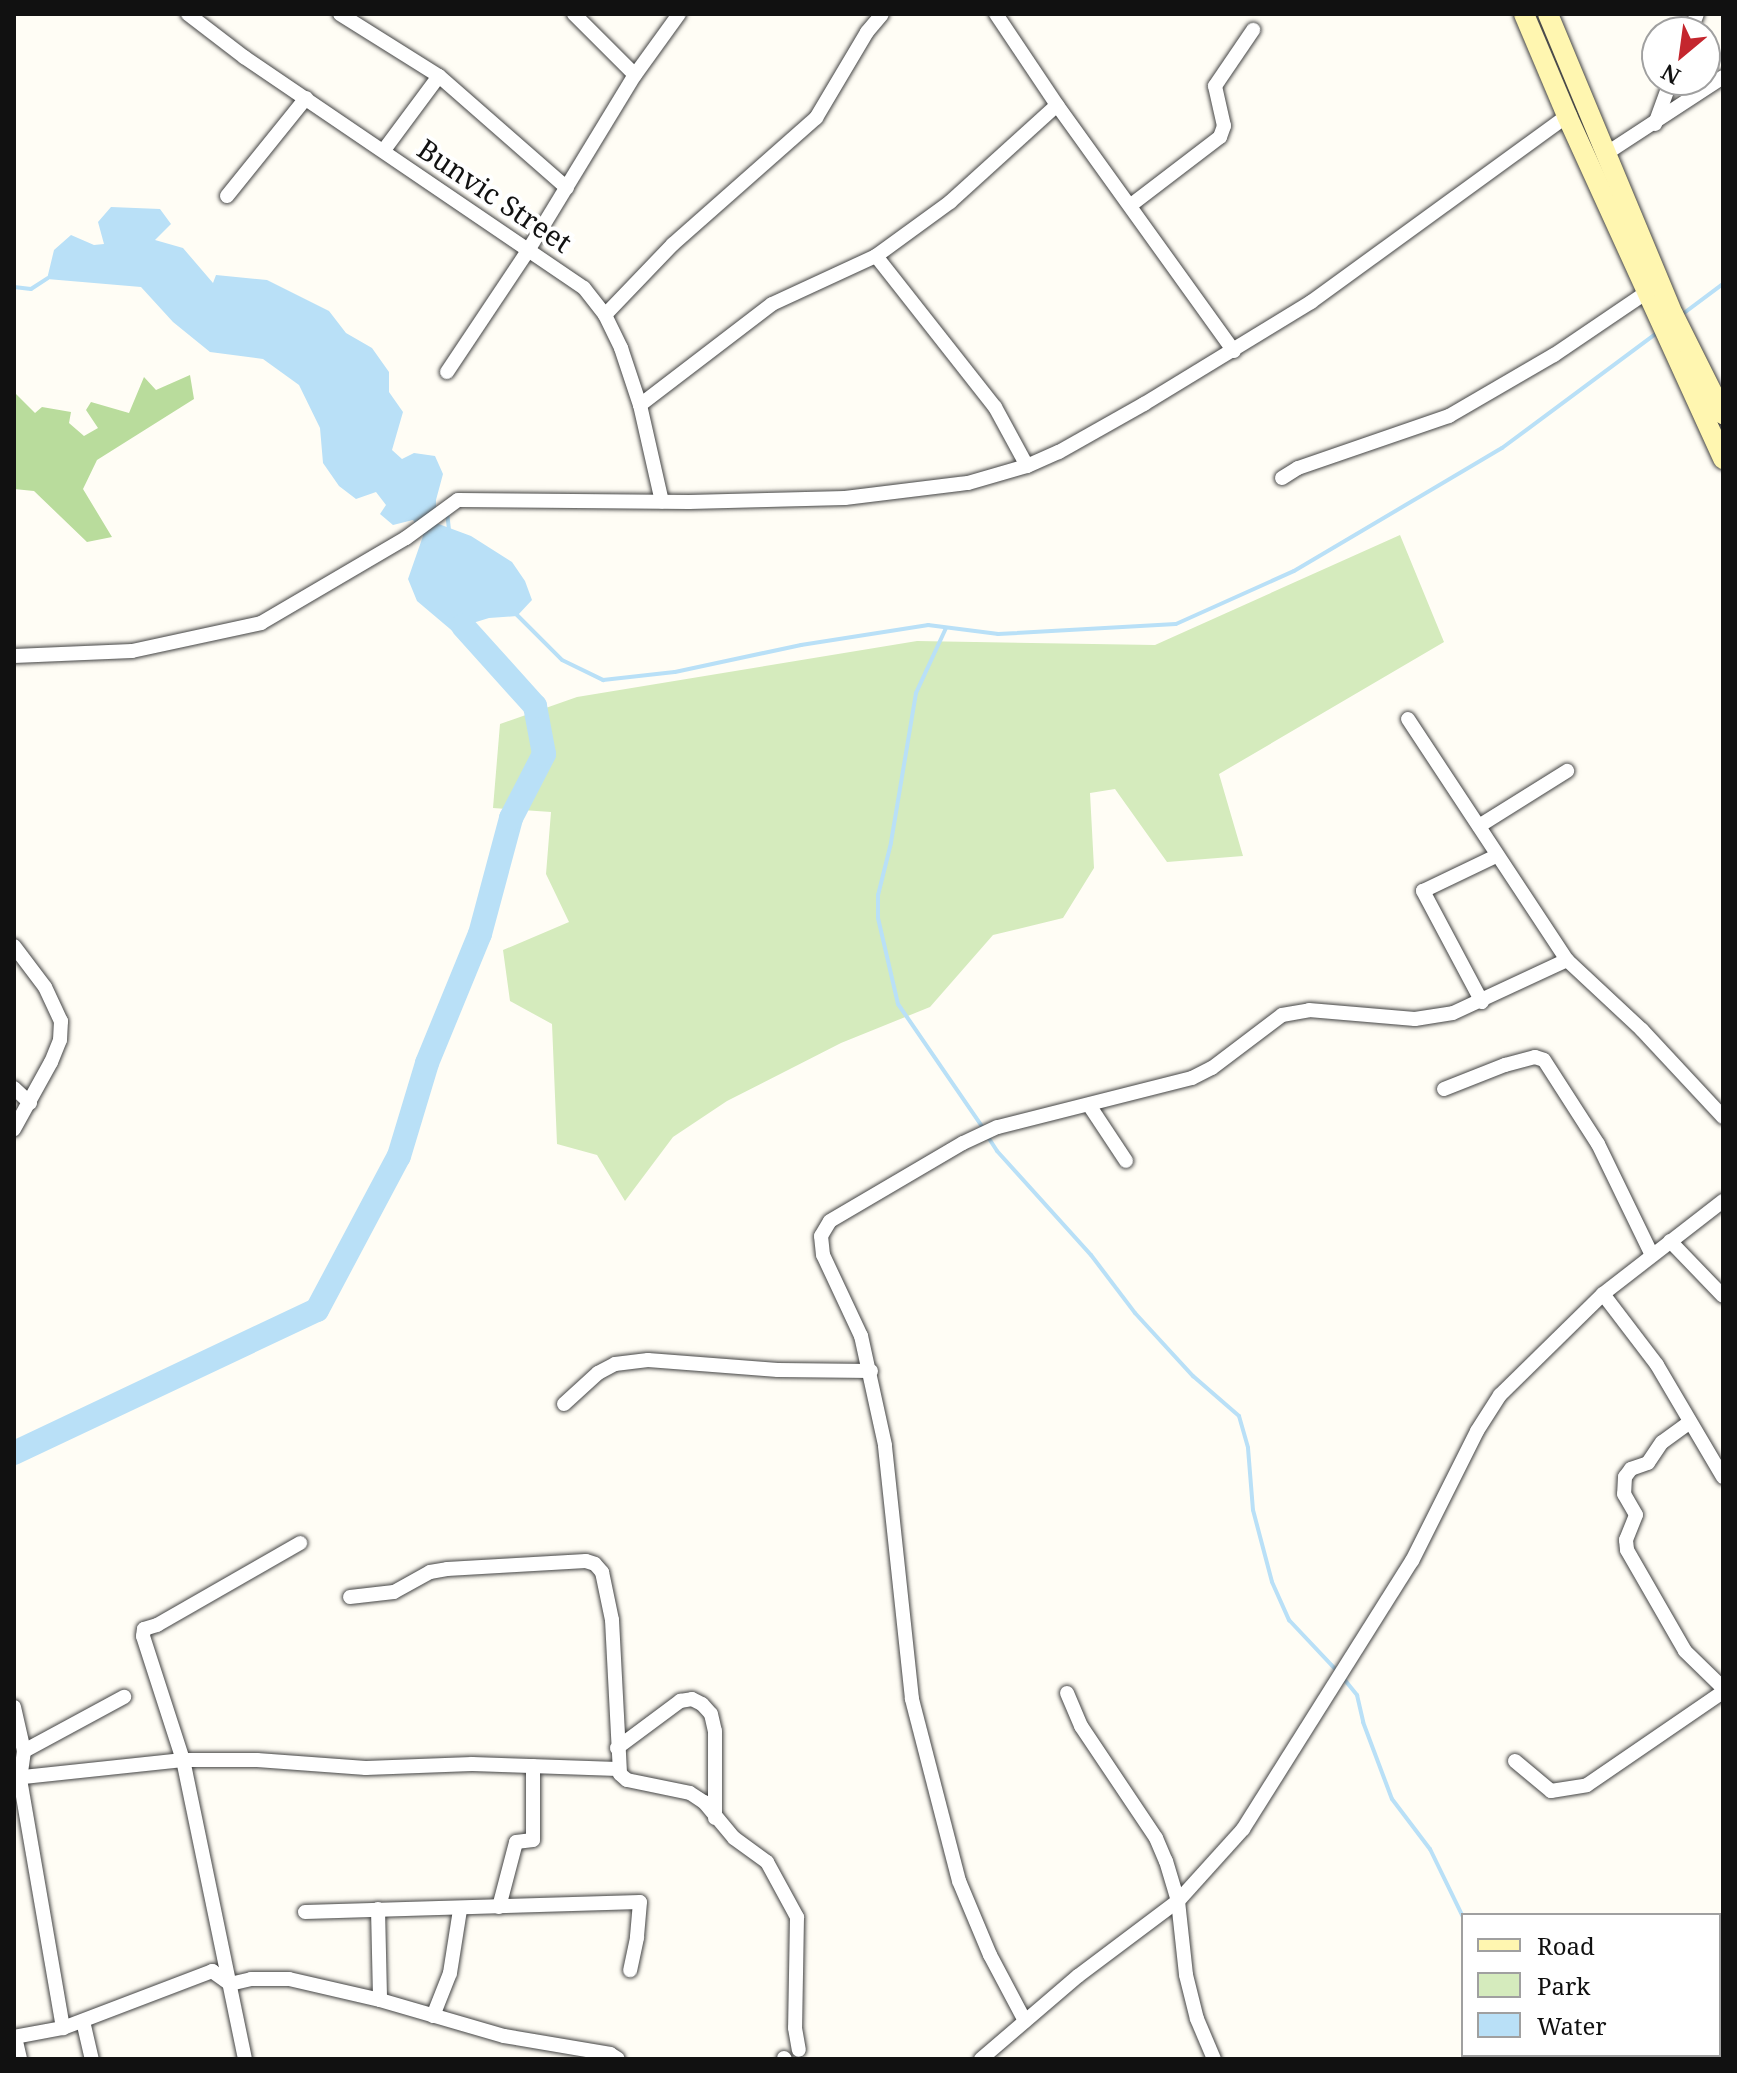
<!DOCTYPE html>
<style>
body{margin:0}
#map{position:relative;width:1737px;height:2073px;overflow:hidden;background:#fffdf5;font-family:"Noto Serif",serif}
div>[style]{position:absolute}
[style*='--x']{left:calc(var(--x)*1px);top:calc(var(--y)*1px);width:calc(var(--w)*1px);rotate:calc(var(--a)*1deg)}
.green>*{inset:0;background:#d5ebbd}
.forest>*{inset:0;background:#b9dc9c}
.water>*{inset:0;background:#b9e0f7}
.stream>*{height:4px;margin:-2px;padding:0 2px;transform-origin:2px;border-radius:2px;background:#b9e0f7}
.river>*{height:24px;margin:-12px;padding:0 12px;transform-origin:12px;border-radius:12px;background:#b9e0f7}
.roads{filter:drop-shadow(0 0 2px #444) drop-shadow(0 0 2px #444)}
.street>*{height:14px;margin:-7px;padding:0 7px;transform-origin:7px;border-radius:7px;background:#fff}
.secondary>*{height:20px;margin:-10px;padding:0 10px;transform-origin:10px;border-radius:10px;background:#fff6b0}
span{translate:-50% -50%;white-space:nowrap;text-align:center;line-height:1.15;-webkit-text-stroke:8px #fff;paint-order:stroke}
.street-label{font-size:28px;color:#111}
.frame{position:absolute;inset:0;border:16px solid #111;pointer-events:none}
.legend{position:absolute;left:1461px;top:1913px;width:260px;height:144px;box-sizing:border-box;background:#fff;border:2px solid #a0a0a0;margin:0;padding:10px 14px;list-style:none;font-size:24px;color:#111}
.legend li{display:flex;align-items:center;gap:16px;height:40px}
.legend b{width:40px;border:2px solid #a0a0a0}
.north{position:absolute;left:1641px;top:16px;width:80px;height:80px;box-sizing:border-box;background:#fff;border:2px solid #a0a0a0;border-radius:50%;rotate:209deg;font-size:22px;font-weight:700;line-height:32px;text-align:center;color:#111}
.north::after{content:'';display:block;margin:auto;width:28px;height:36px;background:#c4262e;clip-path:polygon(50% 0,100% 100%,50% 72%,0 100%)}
</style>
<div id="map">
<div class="green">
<i style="clip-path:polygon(1400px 535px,1444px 642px,1219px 774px,1243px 856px,1167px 862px,1115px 789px,1090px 793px,1094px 868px,1063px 918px,993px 935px,930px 1007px,841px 1043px,727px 1101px,673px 1137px,625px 1201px,597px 1155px,557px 1144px,552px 1024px,510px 1001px,503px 950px,569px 922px,546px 874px,551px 812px,493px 808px,500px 724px,577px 697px,917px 641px,1155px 645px)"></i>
</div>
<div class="forest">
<i style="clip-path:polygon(190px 375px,194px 399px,97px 460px,83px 489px,112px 537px,87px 542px,34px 491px,14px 489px,14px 392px,35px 413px,42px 407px,71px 412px,69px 423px,84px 436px,98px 428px,86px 410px,91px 402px,129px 413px,144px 377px,156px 390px)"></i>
</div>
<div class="water">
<i style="clip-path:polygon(111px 207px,160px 209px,171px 224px,155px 240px,183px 248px,213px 283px,216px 275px,267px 280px,329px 311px,346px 333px,372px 348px,389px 372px,389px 392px,403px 412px,392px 450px,402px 459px,414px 453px,435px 456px,443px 474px,436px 500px,436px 523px,471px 536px,512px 562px,525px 581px,532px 600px,517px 616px,489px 618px,463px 626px,456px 634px,417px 601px,408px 579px,423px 536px,413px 520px,393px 525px,380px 514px,386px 505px,376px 492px,356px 499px,339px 486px,323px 463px,320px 428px,299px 385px,263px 359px,210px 352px,173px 322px,141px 287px,47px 279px,54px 250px,71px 235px,94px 245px,104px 244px,98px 222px)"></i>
</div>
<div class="stream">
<i style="--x:14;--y:287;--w:17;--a:7"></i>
<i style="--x:31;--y:289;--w:20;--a:-33"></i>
<i style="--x:1680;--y:316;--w:54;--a:-36.7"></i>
<i style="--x:447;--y:511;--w:19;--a:84"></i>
<i style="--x:515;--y:613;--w:66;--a:45"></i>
<i style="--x:562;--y:660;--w:46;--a:26"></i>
<i style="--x:603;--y:680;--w:72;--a:-6.3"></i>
<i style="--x:675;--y:672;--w:129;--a:-12.1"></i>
<i style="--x:801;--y:645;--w:129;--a:-8.9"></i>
<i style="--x:928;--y:625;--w:71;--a:7.3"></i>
<i style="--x:998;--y:634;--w:178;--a:-3.2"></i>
<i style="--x:1176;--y:624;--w:129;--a:-24.2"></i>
<i style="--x:1294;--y:571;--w:242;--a:-30.6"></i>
<i style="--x:1502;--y:448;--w:193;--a:-36.6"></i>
<i style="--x:946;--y:628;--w:72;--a:114.8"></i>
<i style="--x:916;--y:693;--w:152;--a:99.5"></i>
<i style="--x:891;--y:843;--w:54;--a:104"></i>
<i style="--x:878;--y:895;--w:23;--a:90"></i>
<i style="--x:878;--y:918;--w:88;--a:76.9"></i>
<i style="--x:898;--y:1004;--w:152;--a:55.5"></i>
<i style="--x:988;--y:1137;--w:17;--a:57"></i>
<i style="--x:997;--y:1151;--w:140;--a:47.9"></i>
<i style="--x:1091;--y:1255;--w:73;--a:52.8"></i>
<i style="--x:1135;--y:1313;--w:86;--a:47.4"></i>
<i style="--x:1193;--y:1376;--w:61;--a:41"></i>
<i style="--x:1239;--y:1416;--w:33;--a:74"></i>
<i style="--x:1248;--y:1448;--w:62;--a:85.4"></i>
<i style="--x:1253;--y:1510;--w:74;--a:75.2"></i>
<i style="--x:1272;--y:1582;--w:42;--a:65.9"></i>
<i style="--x:1289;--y:1620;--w:71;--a:46.7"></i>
<i style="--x:1344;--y:1679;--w:21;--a:51"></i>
<i style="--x:1357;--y:1695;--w:28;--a:77"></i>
<i style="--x:1363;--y:1722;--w:82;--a:69.4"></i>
<i style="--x:1392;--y:1799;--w:63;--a:52.8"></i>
<i style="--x:1430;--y:1849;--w:76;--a:64.1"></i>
<i style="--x:1554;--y:2055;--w:6;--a:39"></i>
</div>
<div class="river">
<i style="--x:14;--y:1453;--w:335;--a:-25.3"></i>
<i style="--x:317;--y:1310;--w:174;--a:-62"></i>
<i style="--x:399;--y:1156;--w:97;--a:-73.2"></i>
<i style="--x:427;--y:1063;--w:139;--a:-67.7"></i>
<i style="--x:480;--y:934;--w:120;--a:-75"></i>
<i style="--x:511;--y:818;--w:72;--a:-62.7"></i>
<i style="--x:544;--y:754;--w:49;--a:-100.6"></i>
<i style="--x:535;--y:706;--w:108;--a:-132"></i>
</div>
<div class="roads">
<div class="street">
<i style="--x:188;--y:14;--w:71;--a:37.5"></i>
<i style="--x:244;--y:57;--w:411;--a:34.2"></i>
<i style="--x:584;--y:288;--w:34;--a:52"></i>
<i style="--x:605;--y:315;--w:37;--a:64"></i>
<i style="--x:621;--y:348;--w:60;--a:71.6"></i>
<i style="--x:640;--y:405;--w:99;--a:77.2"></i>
<i style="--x:340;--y:14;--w:117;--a:32.1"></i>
<i style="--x:439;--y:76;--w:170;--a:41.2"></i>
<i style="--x:574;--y:14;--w:86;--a:45"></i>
<i style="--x:996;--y:14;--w:110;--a:56.2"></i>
<i style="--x:1057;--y:105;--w:303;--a:54.3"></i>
<i style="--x:1690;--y:32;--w:19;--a:-69"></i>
<i style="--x:1655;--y:124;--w:47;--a:-70"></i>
<i style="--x:384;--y:150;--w:92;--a:-53.4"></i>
<i style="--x:1607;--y:153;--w:139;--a:-33.2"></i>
<i style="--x:227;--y:196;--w:126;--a:-51.1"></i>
<i style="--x:1131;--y:205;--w:112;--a:-37.4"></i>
<i style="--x:1220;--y:137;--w:12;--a:-70"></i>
<i style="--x:1224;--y:126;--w:41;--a:-102.7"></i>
<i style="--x:1215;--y:86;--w:68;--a:-55.8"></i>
<i style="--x:876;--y:256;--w:192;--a:51.8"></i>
<i style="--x:995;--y:407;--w:67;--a:61.5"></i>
<i style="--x:605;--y:315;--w:98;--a:-46.2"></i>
<i style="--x:673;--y:244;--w:191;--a:-41.4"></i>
<i style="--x:816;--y:118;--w:100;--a:-59.3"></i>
<i style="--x:867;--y:32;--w:23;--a:-50"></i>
<i style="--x:447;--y:372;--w:148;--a:-56.3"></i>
<i style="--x:529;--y:249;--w:204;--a:-58.7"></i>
<i style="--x:635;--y:75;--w:75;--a:-54.2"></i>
<i style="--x:640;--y:405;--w:166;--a:-37.4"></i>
<i style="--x:772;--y:304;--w:115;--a:-24.8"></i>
<i style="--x:876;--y:256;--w:92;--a:-36.1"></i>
<i style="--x:950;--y:202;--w:144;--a:-42.2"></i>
<i style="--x:1282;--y:478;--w:19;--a:-32"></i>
<i style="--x:1298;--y:468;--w:160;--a:-19"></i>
<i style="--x:1449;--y:416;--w:121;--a:-30.2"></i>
<i style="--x:1554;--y:355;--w:112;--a:-34.1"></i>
<i style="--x:14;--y:656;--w:118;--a:-2.4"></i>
<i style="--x:132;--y:651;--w:132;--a:-12.2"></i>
<i style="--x:261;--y:623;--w:168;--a:-30.4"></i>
<i style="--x:406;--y:538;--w:64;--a:-36.2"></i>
<i style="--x:458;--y:500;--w:231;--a:0.5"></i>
<i style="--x:689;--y:502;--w:156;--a:-1.5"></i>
<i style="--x:845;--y:498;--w:124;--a:-7"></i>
<i style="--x:968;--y:483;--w:61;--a:-16.1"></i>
<i style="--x:1027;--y:466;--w:35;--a:-24"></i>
<i style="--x:1059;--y:452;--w:98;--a:-29.5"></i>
<i style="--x:1144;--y:404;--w:196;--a:-31.4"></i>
<i style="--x:1311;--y:302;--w:316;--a:-36"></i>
<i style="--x:1408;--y:719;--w:289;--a:56.6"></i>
<i style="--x:1479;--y:826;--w:104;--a:-32"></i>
<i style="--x:14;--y:946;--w:51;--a:52.9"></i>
<i style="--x:45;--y:987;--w:38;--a:65"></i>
<i style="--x:61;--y:1021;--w:19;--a:93"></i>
<i style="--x:60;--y:1040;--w:24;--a:112"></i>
<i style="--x:51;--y:1062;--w:77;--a:118.9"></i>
<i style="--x:1482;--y:1002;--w:126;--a:-118"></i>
<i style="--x:1423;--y:891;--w:81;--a:-25.6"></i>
<i style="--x:14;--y:1088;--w:22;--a:43"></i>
<i style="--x:1444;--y:1089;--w:66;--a:-21.5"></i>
<i style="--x:1505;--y:1065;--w:31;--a:-15"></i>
<i style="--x:1535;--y:1057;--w:9;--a:18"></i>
<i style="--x:1544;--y:1060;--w:100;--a:57.3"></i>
<i style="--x:1598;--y:1144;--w:123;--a:64.1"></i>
<i style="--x:1089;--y:1105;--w:67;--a:56.5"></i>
<i style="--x:1670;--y:1241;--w:76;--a:46.1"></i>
<i style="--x:1603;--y:1294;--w:89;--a:52.7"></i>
<i style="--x:1657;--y:1365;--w:130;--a:59.5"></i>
<i style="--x:564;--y:1404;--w:46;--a:-42.4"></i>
<i style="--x:598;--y:1373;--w:19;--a:-28"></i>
<i style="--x:615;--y:1364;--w:33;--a:-7"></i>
<i style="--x:648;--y:1360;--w:130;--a:4.4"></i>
<i style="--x:778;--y:1370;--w:93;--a:0.6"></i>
<i style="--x:1690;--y:1422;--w:34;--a:144"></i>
<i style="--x:1662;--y:1442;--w:25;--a:124"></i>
<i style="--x:1648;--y:1463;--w:18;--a:161"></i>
<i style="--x:1631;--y:1469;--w:10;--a:127"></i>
<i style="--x:1625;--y:1477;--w:17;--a:93"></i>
<i style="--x:1624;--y:1494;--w:24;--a:60"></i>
<i style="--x:1636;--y:1515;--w:27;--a:112"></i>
<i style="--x:1626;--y:1540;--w:10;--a:84"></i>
<i style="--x:1627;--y:1550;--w:116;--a:60.1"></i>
<i style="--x:1685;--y:1651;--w:53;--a:44.2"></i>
<i style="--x:350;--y:1597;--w:44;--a:-6.5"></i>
<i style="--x:394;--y:1592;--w:41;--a:-29.1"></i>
<i style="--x:430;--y:1572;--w:17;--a:-10"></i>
<i style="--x:447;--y:1569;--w:139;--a:-3.3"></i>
<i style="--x:586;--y:1561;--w:9;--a:18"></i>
<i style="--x:595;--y:1564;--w:11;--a:49"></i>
<i style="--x:602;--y:1572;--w:49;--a:78.2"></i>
<i style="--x:612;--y:1620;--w:154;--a:87"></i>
<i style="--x:620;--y:1774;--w:9;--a:41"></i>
<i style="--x:627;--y:1780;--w:64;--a:11.7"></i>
<i style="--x:690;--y:1793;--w:17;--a:33"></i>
<i style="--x:704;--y:1802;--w:47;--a:50.2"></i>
<i style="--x:734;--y:1838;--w:41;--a:36"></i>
<i style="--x:767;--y:1862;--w:63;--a:61.4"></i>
<i style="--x:797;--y:1917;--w:111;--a:91"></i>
<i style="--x:795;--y:2028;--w:22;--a:80"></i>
<i style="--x:1067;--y:1693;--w:36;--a:67"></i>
<i style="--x:1081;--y:1726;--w:135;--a:56.2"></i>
<i style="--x:1156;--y:1838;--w:25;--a:67"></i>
<i style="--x:1166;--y:1861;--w:42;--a:73.3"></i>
<i style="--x:1178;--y:1901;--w:74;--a:83.8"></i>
<i style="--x:1186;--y:1975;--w:45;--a:76"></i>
<i style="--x:1197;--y:2019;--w:43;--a:67"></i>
<i style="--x:14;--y:1707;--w:45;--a:77.2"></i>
<i style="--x:24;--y:1751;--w:28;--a:98"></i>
<i style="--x:20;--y:1779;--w:253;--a:80.2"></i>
<i style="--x:617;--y:1748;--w:79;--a:-36.7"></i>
<i style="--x:680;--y:1701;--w:12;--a:-9"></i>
<i style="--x:692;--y:1699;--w:11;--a:27"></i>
<i style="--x:702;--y:1704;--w:13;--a:48"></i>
<i style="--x:711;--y:1714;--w:17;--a:77"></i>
<i style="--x:715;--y:1731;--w:87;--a:90"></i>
<i style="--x:24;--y:1751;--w:114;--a:-28.4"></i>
<i style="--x:1515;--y:1761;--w:47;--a:39.8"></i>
<i style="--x:1551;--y:1791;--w:36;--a:-9"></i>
<i style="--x:1587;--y:1785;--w:165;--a:-34.4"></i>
<i style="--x:14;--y:1778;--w:170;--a:-6.1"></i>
<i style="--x:183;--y:1760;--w:74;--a:0"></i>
<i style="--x:257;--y:1760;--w:109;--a:4.2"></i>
<i style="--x:366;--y:1768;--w:106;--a:-2.2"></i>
<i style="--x:472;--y:1764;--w:146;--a:2"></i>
<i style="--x:499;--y:1907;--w:67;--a:-75.3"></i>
<i style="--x:516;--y:1842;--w:17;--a:-7"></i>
<i style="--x:533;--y:1840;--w:74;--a:-90"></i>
<i style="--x:378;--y:1909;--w:91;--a:88.7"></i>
<i style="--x:305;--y:1912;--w:335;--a:-1.7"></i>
<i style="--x:640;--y:1902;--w:36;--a:95"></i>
<i style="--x:637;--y:1938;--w:33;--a:102"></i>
<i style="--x:433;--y:2016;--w:46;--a:-68.4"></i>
<i style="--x:450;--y:1973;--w:64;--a:-81"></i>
<i style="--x:83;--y:2021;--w:39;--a:77"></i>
<i style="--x:1025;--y:2021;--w:75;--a:-117.9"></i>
<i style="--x:990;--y:1955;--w:80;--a:-112.7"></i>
<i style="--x:959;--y:1881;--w:188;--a:-104.5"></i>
<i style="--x:912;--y:1699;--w:255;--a:-96.1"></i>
<i style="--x:885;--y:1445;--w:112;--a:-102.4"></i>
<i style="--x:861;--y:1336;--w:89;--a:-115.1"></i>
<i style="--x:823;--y:1255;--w:19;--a:-96"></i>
<i style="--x:821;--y:1236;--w:17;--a:-59"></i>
<i style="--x:830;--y:1221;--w:154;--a:-30.4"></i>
<i style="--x:963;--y:1143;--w:38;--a:-25"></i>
<i style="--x:998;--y:1127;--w:200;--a:-14.2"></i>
<i style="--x:1192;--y:1078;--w:22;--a:-27"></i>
<i style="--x:1212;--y:1068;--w:88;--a:-37.1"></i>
<i style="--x:1282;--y:1015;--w:27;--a:-10"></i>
<i style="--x:1309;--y:1010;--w:106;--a:4.9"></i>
<i style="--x:1415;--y:1019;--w:38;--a:-9"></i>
<i style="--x:1453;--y:1013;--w:126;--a:-24.9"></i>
<i style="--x:1567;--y:960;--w:103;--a:43"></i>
<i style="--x:1642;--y:1030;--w:119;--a:47"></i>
<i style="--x:14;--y:2037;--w:50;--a:-10.4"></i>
<i style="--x:63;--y:2028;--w:160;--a:-20.9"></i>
<i style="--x:212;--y:1971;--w:22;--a:36"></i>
<i style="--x:230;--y:1984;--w:22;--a:-13"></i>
<i style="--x:251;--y:1979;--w:38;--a:0"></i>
<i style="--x:289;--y:1979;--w:93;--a:13"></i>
<i style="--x:380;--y:2000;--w:129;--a:16.2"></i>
<i style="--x:504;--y:2036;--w:108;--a:9.6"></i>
<i style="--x:610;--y:2054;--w:9;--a:32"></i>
<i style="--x:15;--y:2037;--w:23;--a:77"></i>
<i style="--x:784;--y:2058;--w:1;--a:45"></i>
<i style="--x:245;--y:2059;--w:305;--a:-101.7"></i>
<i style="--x:183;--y:1760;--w:130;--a:-107.9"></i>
<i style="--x:143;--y:1636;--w:7;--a:-82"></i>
<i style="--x:144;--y:1629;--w:14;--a:-17"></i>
<i style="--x:157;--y:1625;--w:165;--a:-29.8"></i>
<i style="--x:981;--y:2059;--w:128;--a:-40.6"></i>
<i style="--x:1078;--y:1976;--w:125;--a:-36.9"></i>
<i style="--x:1178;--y:1901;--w:97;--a:-47.9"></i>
<i style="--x:1243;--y:1829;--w:317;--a:-57.8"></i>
<i style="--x:1412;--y:1561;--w:145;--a:-63.4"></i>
<i style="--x:1477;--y:1431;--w:43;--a:-57.4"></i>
<i style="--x:1500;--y:1395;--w:144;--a:-44.4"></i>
<i style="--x:1603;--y:1294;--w:152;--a:-37.8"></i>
</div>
<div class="secondary">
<i style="--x:1524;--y:14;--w:111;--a:67.1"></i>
<i style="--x:1567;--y:116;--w:377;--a:65.5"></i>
<i style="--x:1548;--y:14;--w:325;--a:67.4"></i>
<i style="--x:1673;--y:314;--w:112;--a:63.4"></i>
<i style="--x:1719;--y:2021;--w:6;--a:-45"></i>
<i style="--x:1675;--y:2059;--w:6;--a:-45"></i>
</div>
</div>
<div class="street-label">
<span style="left:495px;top:195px;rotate:34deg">Bunvic Street</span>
</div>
<div class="frame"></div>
<ul class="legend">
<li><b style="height:10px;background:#fff6b0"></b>Road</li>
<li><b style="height:22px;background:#d5ebbd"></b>Park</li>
<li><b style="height:22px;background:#b9e0f7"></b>Water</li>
</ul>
<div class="north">N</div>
</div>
